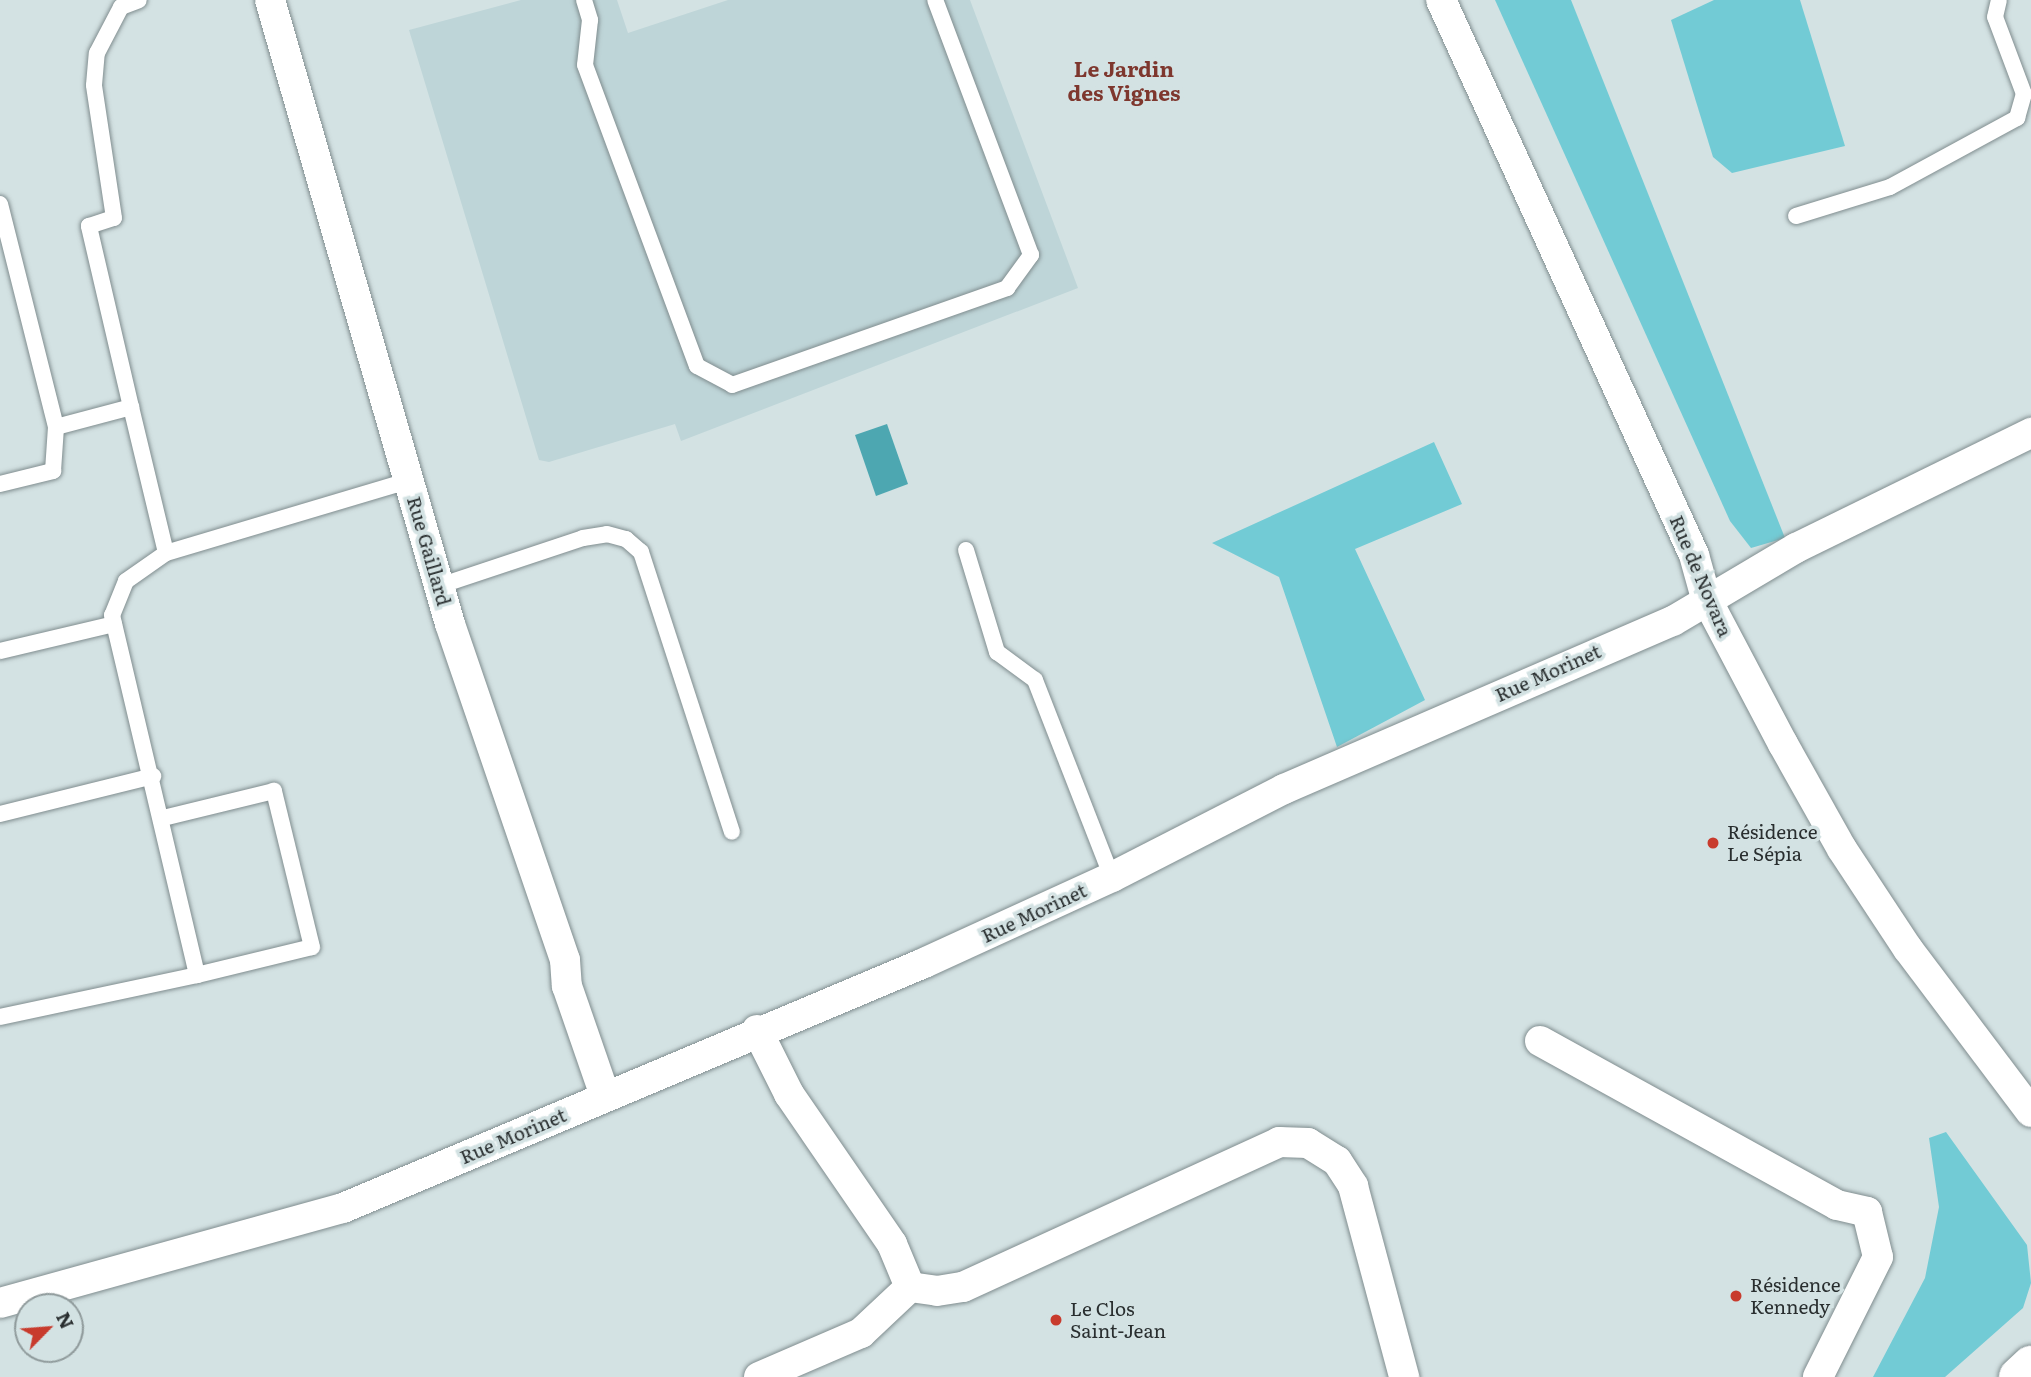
<!DOCTYPE html>
<meta charset="utf-8">
<style>
body{margin:0}
#map{position:relative;width:2031px;height:1377px;overflow:hidden;background:#d3e2e3;font-family:Literata,serif}
div>[style]{position:absolute}
[style*='--x']{left:calc(var(--x)*1px);top:calc(var(--y)*1px);width:calc(var(--w)*1px);rotate:calc(var(--a)*1deg)}
.built>*{inset:0;background:#bed5d8}
.green>*{inset:0;background:#72cbd5}
.water>*{inset:0;background:#4da7b1}
.roads{filter:drop-shadow(0 0 2px #808d8f) drop-shadow(0 0 2px #808d8f)}
.service>*{height:16px;margin:-8px;padding:0 8px;transform-origin:8px;border-radius:8px;background:#fff}
.minor>*{height:30px;margin:-15px;padding:0 15px;transform-origin:15px;border-radius:15px;background:#fff}
.secondary>*{height:38px;margin:-19px;padding:0 19px;transform-origin:19px;border-radius:19px;background:#fff}
.dots>*{width:19px;height:19px;translate:-50% -50%;box-sizing:border-box;border:4px solid #d3e2e3;border-radius:50%}
span{translate:-50% -50%;white-space:nowrap;text-align:center;line-height:1.15;-webkit-text-stroke:7px #d3e2e3;paint-order:stroke}
.street-label{font-size:19px;color:#292e2f}
.poi-label{font-size:19px;color:#292e2f}
.left{translate:0 -50%;text-align:left}
.neighbourhood-label{font-size:21px;color:#7e372e;font-weight:700}
.north{position:absolute;left:14px;top:1293px;width:70px;height:70px;box-sizing:border-box;background:#d3e2e3;border:2px solid #8f9a9b;border-radius:50%;rotate:65deg;font-size:19px;font-weight:700;line-height:28px;text-align:center;color:#292e2f}
.north::after{content:'';display:block;margin:auto;width:24px;height:32px;background:#c83b2d;clip-path:polygon(50% 0,100% 100%,50% 72%,0 100%)}
</style>
<div id="map">
<div class="built">
<i style="clip-path:polygon(521px 0,617px 0,628px 33px,728px 0,970px 0,1078px 288px,681px 441px,675px 424px,549px 462px,539px 460px,409px 30px)"></i>
</div>
<div class="green">
<i style="clip-path:polygon(1495px 0,1571px 0,1785px 538px,1751px 548px,1730px 521px)"></i>
<i style="clip-path:polygon(1714px 0,1800px 0,1845px 146px,1732px 173px,1713px 157px,1671px 20px)"></i>
<i style="clip-path:polygon(1434px 442px,1462px 504px,1355px 549px,1425px 700px,1337px 747px,1279px 577px,1212px 543px)"></i>
<i style="clip-path:polygon(1946px 1132px,2027px 1245px,2031px 1283px,2023px 1308px,1945px 1377px,1873px 1377px,1925px 1278px,1939px 1207px,1929px 1138px)"></i>
</div>
<div class="water">
<i style="clip-path:polygon(887px 424px,908px 484px,876px 496px,855px 435px)"></i>
</div>
<div class="roads">
<div class="service">
<i style="--x:584;--y:0;--w:21;--a:73"></i>
<i style="--x:590;--y:20;--w:45;--a:96.3"></i>
<i style="--x:585;--y:65;--w:321;--a:69.6"></i>
<i style="--x:697;--y:366;--w:40;--a:28"></i>
<i style="--x:732;--y:385;--w:292;--a:-19.4"></i>
<i style="--x:1007;--y:288;--w:41;--a:-54"></i>
<i style="--x:1031;--y:255;--w:272;--a:-110.6"></i>
<i style="--x:0;--y:204;--w:230;--a:75.9"></i>
<i style="--x:56;--y:427;--w:78;--a:-14.9"></i>
<i style="--x:131;--y:407;--w:186;--a:-103.1"></i>
<i style="--x:89;--y:226;--w:26;--a:-18"></i>
<i style="--x:114;--y:218;--w:134;--a:-98.6"></i>
<i style="--x:94;--y:85;--w:32;--a:-85"></i>
<i style="--x:97;--y:53;--w:52;--a:-62.4"></i>
<i style="--x:121;--y:7;--w:19;--a:-21"></i>
<i style="--x:1796;--y:216;--w:98;--a:-17.1"></i>
<i style="--x:1890;--y:187;--w:145;--a:-28.5"></i>
<i style="--x:2017;--y:118;--w:25;--a:-74"></i>
<i style="--x:2024;--y:94;--w:82;--a:-110.6"></i>
<i style="--x:1995;--y:17;--w:17;--a:-77"></i>
<i style="--x:131;--y:407;--w:150;--a:76.5"></i>
<i style="--x:166;--y:553;--w:49;--a:145"></i>
<i style="--x:126;--y:581;--w:37;--a:112"></i>
<i style="--x:112;--y:615;--w:370;--a:76.7"></i>
<i style="--x:197;--y:975;--w:118;--a:-13.7"></i>
<i style="--x:312;--y:947;--w:161;--a:-103.7"></i>
<i style="--x:274;--y:791;--w:114;--a:166.3"></i>
<i style="--x:0;--y:484;--w:55;--a:-13.8"></i>
<i style="--x:53;--y:471;--w:44;--a:-86.1"></i>
<i style="--x:966;--y:550;--w:107;--a:73.1"></i>
<i style="--x:997;--y:652;--w:47;--a:36.4"></i>
<i style="--x:1035;--y:680;--w:212;--a:68.7"></i>
<i style="--x:166;--y:553;--w:252;--a:-16.6"></i>
<i style="--x:439;--y:586;--w:152;--a:-18.4"></i>
<i style="--x:583;--y:538;--w:24;--a:-9"></i>
<i style="--x:607;--y:534;--w:20;--a:15"></i>
<i style="--x:626;--y:539;--w:20;--a:41"></i>
<i style="--x:641;--y:552;--w:294;--a:72"></i>
<i style="--x:0;--y:651;--w:117;--a:-13.3"></i>
<i style="--x:0;--y:814;--w:158;--a:-13.9"></i>
<i style="--x:0;--y:1017;--w:201;--a:-12"></i>
</div>
<div class="minor">
<i style="--x:270;--y:0;--w:649;--a:73.91"></i>
<i style="--x:450;--y:624;--w:355;--a:71.1"></i>
<i style="--x:565;--y:960;--w:26;--a:86"></i>
<i style="--x:567;--y:986;--w:116;--a:70.9"></i>
<i style="--x:1441;--y:0;--w:610;--a:65.49"></i>
<i style="--x:1694;--y:555;--w:45;--a:74.4"></i>
<i style="--x:1706;--y:598;--w:165;--a:62.2"></i>
<i style="--x:1783;--y:744;--w:120;--a:60.7"></i>
<i style="--x:1842;--y:849;--w:120;--a:56.6"></i>
<i style="--x:1908;--y:949;--w:204;--a:53"></i>
<i style="--x:757;--y:1030;--w:72;--a:63.4"></i>
<i style="--x:789;--y:1094;--w:182;--a:55.5"></i>
<i style="--x:892;--y:1244;--w:47;--a:67.3"></i>
<i style="--x:1540;--y:1041;--w:339;--a:28.9"></i>
<i style="--x:1837;--y:1205;--w:31;--a:13"></i>
<i style="--x:1867;--y:1212;--w:46;--a:76.3"></i>
<i style="--x:1878;--y:1257;--w:134;--a:116.6"></i>
<i style="--x:910;--y:1287;--w:27;--a:8"></i>
<i style="--x:937;--y:1291;--w:26;--a:-9"></i>
<i style="--x:963;--y:1287;--w:348;--a:-24.6"></i>
<i style="--x:1279;--y:1142;--w:29;--a:2"></i>
<i style="--x:1308;--y:1143;--w:34;--a:32"></i>
<i style="--x:1337;--y:1161;--w:30;--a:57"></i>
<i style="--x:1353;--y:1186;--w:198;--a:75"></i>
<i style="--x:0;--y:1303;--w:356;--a:-15.5"></i>
<i style="--x:343;--y:1208;--w:631;--a:-22.86"></i>
<i style="--x:924;--y:963;--w:207;--a:-24.6"></i>
<i style="--x:1112;--y:877;--w:193;--a:-27.1"></i>
<i style="--x:1284;--y:789;--w:424;--a:-23.4"></i>
<i style="--x:1673;--y:621;--w:143;--a:-30.7"></i>
<i style="--x:1796;--y:548;--w:262;--a:-26.1"></i>
<i style="--x:759;--y:1377;--w:111;--a:-23.3"></i>
<i style="--x:861;--y:1333;--w:67;--a:-43.2"></i>
</div>
<div class="secondary">
<i style="--x:2018;--y:1377;--w:18;--a:-43"></i>
</div>
</div>
<div class="dots">
<i style="left:1713px;top:843px;background:#c83b2d"></i>
<i style="left:1736px;top:1296px;background:#c83b2d"></i>
<i style="left:1056px;top:1320px;background:#c83b2d"></i>
</div>
<div class="street-label">
<span style="left:429px;top:551px;rotate:74deg">Rue Gaillard</span>
<span style="left:1701px;top:576px;rotate:67deg">Rue de Novara</span>
<span style="left:1548px;top:673px;rotate:-24deg">Rue Morinet</span>
<span style="left:1034px;top:913px;rotate:-25deg">Rue Morinet</span>
<span style="left:513px;top:1136px;rotate:-23deg">Rue Morinet</span>
</div>
<div class="poi-label">
<span class="left" style="left:1727px;top:843px">Résidence<br>Le Sépia</span>
<span class="left" style="left:1750px;top:1296px">Résidence<br>Kennedy</span>
<span class="left" style="left:1070px;top:1320px">Le Clos<br>Saint-Jean</span>
</div>
<div class="neighbourhood-label">
<span style="left:1124px;top:80px">Le Jardin<br>des Vignes</span>
</div>
<div class="north">N</div>
</div>
